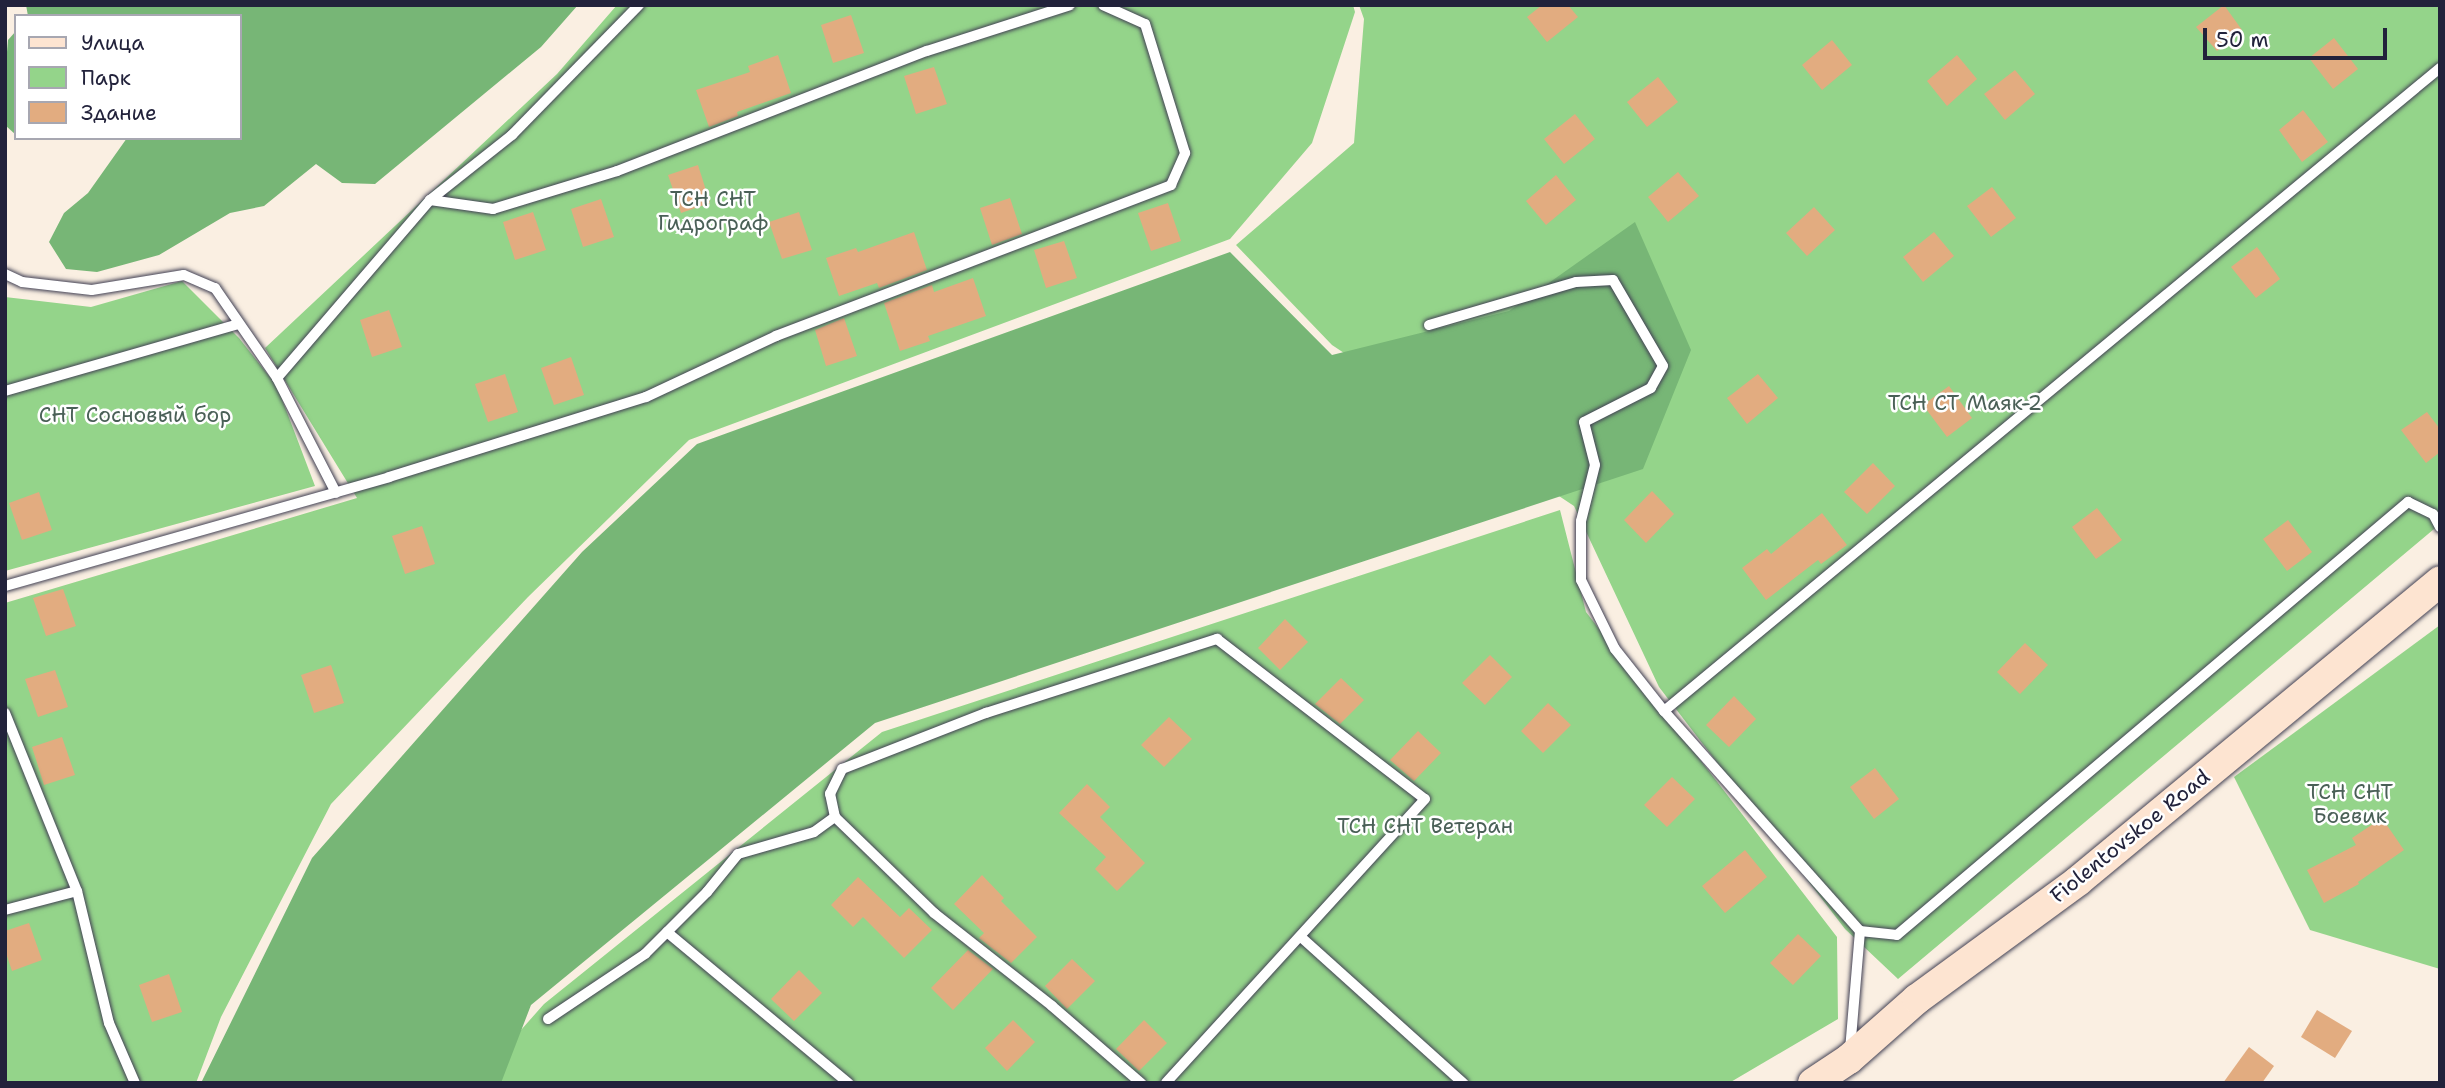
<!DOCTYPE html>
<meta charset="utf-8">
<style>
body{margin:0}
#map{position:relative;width:2445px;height:1088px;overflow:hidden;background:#faefe2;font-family:"Shantell Sans",sans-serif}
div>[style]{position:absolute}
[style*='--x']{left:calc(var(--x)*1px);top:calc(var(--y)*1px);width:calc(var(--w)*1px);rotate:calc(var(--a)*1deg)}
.green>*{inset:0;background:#94d48a}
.forest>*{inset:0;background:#77b676}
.building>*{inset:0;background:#e2ac80}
.roads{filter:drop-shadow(0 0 2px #424154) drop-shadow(0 0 2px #424154)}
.service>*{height:10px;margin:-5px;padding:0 5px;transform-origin:5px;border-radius:5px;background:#fff}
.secondary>*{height:30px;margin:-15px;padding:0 15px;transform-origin:15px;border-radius:15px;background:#fde4d1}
span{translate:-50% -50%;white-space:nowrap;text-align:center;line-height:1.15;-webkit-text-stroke:5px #fff;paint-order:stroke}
.park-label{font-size:21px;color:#4a6057}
.street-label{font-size:21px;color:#22223b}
.frame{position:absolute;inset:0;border:7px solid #22223b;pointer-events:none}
.legend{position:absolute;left:14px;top:14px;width:228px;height:126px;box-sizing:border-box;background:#fff;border:2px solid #a7a7b1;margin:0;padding:9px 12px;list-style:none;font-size:21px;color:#22223b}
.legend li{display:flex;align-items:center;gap:14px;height:35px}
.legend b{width:35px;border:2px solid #a7a7b1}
.scale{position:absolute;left:2203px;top:28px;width:184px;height:32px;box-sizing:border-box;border:4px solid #22223b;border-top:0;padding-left:9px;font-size:21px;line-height:24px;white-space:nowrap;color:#22223b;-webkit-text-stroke:5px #fff;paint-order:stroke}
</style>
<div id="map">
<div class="green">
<i style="clip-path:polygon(617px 5px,1353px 5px,1355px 12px,1312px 143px,1230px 239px,689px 440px,528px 597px,331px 804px,221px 1017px,196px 1083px,5px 1083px,5px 603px,357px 498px,265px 348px,557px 74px)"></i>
<i style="clip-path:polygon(1359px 5px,2440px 5px,2440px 524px,1898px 979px,1845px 929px,1659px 687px,1574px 506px,1332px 345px,1236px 245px,1354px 143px,1364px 19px)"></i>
<i style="clip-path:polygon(182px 281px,239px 338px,277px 386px,315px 486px,5px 571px,5px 297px,91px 307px)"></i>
<i style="clip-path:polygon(1560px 510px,1586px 612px,1837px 937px,1838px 1019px,1729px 1083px,474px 1083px,544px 1004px,882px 732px)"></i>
<i style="clip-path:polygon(2440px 625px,2440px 969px,2310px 930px,2234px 777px)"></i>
</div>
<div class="forest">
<i style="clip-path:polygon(26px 5px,578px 5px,541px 47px,375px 184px,342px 183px,316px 164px,264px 206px,230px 213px,159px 255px,97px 272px,66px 269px,49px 242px,64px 213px,88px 193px,127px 138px,240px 138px,240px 16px,28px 16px)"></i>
<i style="clip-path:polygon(16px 31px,16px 135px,5px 125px,5px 76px,8px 40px)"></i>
<i style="clip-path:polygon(1635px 222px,1691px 350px,1643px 469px,875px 723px,531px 1005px,501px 1083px,201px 1083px,312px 858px,582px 552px,697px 444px,1230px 252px,1332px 355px,1509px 311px)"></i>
</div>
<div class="building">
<i style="clip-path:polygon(1542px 5px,1568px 5px,1578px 17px,1547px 42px,1527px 17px)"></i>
<i style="clip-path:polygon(2224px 5px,2242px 30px,2217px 51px,2196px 27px)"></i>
<i style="clip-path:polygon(851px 15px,864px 53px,833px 63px,821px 25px)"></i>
<i style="clip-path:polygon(2334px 38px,2358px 69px,2333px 89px,2309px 58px)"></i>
<i style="clip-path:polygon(1832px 40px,1852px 65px,1822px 90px,1802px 65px)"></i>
<i style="clip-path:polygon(778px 55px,791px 93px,737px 112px,738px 116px,709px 127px,696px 90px,750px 72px,748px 66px)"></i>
<i style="clip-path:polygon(1957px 55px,1977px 79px,1947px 106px,1927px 81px)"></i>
<i style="clip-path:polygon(934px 67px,947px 104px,916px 114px,904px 76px)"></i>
<i style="clip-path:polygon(2015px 70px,2035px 94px,2005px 120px,1984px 94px)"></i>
<i style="clip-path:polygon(1658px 77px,1678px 102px,1647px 127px,1627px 102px)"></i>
<i style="clip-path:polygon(2303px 110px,2328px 142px,2302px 162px,2279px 130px)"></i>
<i style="clip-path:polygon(1575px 114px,1595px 139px,1564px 164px,1544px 139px)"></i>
<i style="clip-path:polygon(698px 165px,710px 203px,681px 213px,668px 175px)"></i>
<i style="clip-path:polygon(1678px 172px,1699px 196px,1668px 222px,1648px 197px)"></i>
<i style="clip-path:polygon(1556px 175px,1576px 200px,1546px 225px,1526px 201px)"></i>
<i style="clip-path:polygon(1992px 187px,2016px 218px,1991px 237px,1967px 206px)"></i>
<i style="clip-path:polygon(1010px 198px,1022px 234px,992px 245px,980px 208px)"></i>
<i style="clip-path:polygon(601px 199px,614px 237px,583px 247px,571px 209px)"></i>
<i style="clip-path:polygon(1168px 203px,1181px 241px,1151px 251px,1138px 213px)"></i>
<i style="clip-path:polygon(1814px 207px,1835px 230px,1807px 256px,1786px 233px)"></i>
<i style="clip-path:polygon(533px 212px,546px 250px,515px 260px,503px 222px)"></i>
<i style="clip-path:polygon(799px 212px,812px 250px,782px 259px,769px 222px)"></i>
<i style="clip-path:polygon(914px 232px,927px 270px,879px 288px,877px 283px,839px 296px,826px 258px,856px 248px,858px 252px)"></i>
<i style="clip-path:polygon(1934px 232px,1954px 256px,1923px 282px,1903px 257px)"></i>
<i style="clip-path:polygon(1064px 241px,1077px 278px,1046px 288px,1034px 250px)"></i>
<i style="clip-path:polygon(2257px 247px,2280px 279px,2256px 298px,2231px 267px)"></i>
<i style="clip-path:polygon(973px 278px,986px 316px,928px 336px,930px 341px,900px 351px,884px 303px,932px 285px,934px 292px)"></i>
<i style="clip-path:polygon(389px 310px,402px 347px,372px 357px,360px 320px)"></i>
<i style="clip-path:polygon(844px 318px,857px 356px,826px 366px,815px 330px)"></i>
<i style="clip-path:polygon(571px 357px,584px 395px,554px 405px,541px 368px)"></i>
<i style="clip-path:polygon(505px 374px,518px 412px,488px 422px,475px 384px)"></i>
<i style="clip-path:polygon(1758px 374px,1778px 398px,1747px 424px,1727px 398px)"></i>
<i style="clip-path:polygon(1949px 386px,1972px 418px,1947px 437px,1923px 405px)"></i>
<i style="clip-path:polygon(2427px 412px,2440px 429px,2440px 452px,2426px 463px,2401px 430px)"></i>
<i style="clip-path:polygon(1873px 463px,1895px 486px,1867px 514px,1844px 492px)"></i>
<i style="clip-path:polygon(1652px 491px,1674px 514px,1646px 543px,1624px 520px)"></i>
<i style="clip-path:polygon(39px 492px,52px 530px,22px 540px,9px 503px)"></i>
<i style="clip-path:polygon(2097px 508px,2122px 540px,2096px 559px,2072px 527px)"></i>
<i style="clip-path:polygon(1822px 513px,1847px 545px,1821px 564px,1818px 560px,1766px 600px,1742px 568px,1767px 549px,1771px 554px)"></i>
<i style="clip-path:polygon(2288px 520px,2312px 552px,2287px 571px,2263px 539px)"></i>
<i style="clip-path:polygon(422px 526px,435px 564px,405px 574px,392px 536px)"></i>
<i style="clip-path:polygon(63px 589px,76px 626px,46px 636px,33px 598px)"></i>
<i style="clip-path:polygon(1285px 619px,1308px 642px,1280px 670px,1258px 648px)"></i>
<i style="clip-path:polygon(2025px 643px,2048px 665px,2020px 694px,1997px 672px)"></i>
<i style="clip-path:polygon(1490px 655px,1512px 677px,1485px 705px,1462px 683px)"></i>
<i style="clip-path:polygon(331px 665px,344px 703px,314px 713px,301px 675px)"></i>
<i style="clip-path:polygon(55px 670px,68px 707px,38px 717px,25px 679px)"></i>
<i style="clip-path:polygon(1341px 678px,1364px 700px,1340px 724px,1315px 704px)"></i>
<i style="clip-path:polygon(1734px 696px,1756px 719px,1729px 747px,1706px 725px)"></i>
<i style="clip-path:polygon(1548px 703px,1571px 725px,1543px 753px,1521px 731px)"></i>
<i style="clip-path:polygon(1169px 717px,1192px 739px,1164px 767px,1141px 745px)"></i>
<i style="clip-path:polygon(1418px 731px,1441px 753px,1414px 781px,1390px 760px)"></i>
<i style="clip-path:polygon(62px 737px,75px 775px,44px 785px,32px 747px)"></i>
<i style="clip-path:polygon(1875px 768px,1899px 799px,1874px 819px,1850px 787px)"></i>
<i style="clip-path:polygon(1672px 777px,1695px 799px,1667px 827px,1644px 805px)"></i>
<i style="clip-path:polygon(1087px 784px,1110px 807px,1100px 817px,1145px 863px,1117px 891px,1095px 869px,1106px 857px,1059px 813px)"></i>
<i style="clip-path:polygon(2382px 818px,2404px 850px,2358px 882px,2359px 884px,2324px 903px,2307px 870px,2356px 845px,2352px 838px)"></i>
<i style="clip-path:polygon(1745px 850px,1767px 877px,1725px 913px,1702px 886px)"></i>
<i style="clip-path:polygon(982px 875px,1004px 898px,1001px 901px,1037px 937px,1011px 963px,979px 938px,984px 933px,954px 904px)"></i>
<i style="clip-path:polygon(858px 877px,900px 917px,909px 908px,932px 930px,904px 958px,863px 917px,853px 927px,831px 905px)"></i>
<i style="clip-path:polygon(29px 923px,42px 960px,12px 971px,5px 950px,5px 931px)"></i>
<i style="clip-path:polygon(1798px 934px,1821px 956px,1793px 985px,1770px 963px)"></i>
<i style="clip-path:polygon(968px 950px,993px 969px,953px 1010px,931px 988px)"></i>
<i style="clip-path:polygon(1072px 959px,1095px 981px,1067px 1009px,1045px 986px)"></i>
<i style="clip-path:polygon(799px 970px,822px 993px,794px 1021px,771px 999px)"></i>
<i style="clip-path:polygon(169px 974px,182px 1012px,152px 1022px,139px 985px)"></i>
<i style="clip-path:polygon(2317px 1010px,2352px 1031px,2335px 1058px,2301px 1037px)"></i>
<i style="clip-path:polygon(1013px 1020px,1035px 1042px,1007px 1071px,985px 1048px)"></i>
<i style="clip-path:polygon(1144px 1020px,1167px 1043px,1139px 1071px,1116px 1049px)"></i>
<i style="clip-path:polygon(2249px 1047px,2274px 1066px,2262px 1083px,2223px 1083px)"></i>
</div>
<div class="roads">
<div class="service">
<i style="--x:430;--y:200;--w:105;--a:-38.4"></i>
<i style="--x:512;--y:135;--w:182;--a:-45.7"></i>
<i style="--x:5;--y:274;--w:19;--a:25"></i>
<i style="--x:22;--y:282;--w:70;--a:6.5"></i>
<i style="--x:92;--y:290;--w:93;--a:-9.3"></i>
<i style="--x:184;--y:275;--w:34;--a:23"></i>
<i style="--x:215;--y:288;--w:109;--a:55.4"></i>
<i style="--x:277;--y:378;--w:129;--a:62.8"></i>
<i style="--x:1429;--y:325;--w:153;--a:-16.3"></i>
<i style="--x:1576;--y:282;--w:37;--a:-3"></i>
<i style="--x:1613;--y:280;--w:99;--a:59.8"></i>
<i style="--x:1663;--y:366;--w:25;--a:119"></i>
<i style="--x:1651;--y:388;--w:75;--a:153.1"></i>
<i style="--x:1584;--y:422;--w:44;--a:75.7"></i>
<i style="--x:1595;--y:465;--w:58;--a:104"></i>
<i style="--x:1581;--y:521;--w:59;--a:90"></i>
<i style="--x:1581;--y:580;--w:77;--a:63.8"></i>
<i style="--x:1615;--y:649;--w:79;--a:51.7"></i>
<i style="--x:1664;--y:711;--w:295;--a:48.3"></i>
<i style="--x:1860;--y:931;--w:118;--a:94.8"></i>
<i style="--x:277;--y:378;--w:235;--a:-49.3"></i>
<i style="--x:430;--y:200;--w:64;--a:8.1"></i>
<i style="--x:493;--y:209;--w:130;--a:-17"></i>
<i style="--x:617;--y:171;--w:332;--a:-21.2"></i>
<i style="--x:927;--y:51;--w:150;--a:-17.8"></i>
<i style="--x:5;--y:391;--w:243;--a:-16"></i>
<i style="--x:5;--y:586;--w:399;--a:-15.8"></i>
<i style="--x:389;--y:477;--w:269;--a:-17.3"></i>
<i style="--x:646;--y:397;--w:144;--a:-25.1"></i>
<i style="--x:776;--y:336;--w:423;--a:-20.9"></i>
<i style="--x:1171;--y:185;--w:35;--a:-66"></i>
<i style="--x:1185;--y:153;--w:135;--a:-107.2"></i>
<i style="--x:1145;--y:24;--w:46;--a:-155.7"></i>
<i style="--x:1664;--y:711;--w:1008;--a:-39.65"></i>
<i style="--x:5;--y:713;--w:192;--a:68"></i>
<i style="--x:77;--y:891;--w:136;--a:76.4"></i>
<i style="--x:109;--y:1023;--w:65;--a:66.6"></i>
<i style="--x:835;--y:817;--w:138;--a:44.1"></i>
<i style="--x:934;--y:913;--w:150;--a:38.2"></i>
<i style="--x:1052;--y:1006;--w:118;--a:40.9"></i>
<i style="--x:5;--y:910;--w:74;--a:-14.8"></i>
<i style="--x:1860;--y:931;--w:37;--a:6"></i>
<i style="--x:1897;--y:935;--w:670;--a:-40.28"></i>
<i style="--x:2408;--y:502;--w:28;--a:26"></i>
<i style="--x:2433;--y:514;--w:15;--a:62"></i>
<i style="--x:667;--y:932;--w:236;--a:39.8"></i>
<i style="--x:1302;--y:938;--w:217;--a:42"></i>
<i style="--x:548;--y:1019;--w:117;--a:-33.8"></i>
<i style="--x:645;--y:954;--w:88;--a:-45"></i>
<i style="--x:707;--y:892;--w:49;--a:-50.8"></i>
<i style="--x:738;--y:854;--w:79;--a:-16.1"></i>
<i style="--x:814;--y:832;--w:26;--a:-36"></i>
<i style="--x:835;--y:817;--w:24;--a:-102"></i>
<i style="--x:830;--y:794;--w:28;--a:-64"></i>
<i style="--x:842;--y:769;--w:155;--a:-21.3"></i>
<i style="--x:986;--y:713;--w:243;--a:-17.8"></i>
<i style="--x:1217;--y:639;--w:262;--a:37.6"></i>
<i style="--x:1425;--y:799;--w:384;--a:132.4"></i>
</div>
<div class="secondary">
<i style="--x:1813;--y:1083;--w:43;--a:-33.7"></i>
<i style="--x:1849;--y:1059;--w:91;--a:-41.4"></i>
<i style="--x:1917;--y:999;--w:200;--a:-36.2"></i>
<i style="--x:2078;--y:881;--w:470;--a:-39.6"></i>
</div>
</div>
<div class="park-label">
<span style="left:713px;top:211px">ТСН СНТ<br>Гидрограф</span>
<span style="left:1965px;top:403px">ТСН СТ Маяк-2</span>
<span style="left:135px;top:415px">СНТ Сосновый бор</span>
<span style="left:2350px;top:804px">ТСН СНТ<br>Боевик</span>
<span style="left:1425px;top:826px">ТСН СНТ Ветеран</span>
</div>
<div class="street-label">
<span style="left:2130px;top:836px;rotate:-39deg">Fiolentovskoe Road</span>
</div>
<div class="frame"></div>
<ul class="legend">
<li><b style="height:9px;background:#fde4d1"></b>Улица</li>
<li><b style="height:19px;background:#94d48a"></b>Парк</li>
<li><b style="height:19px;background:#e2ac80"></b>Здание</li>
</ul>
<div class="scale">50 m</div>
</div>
